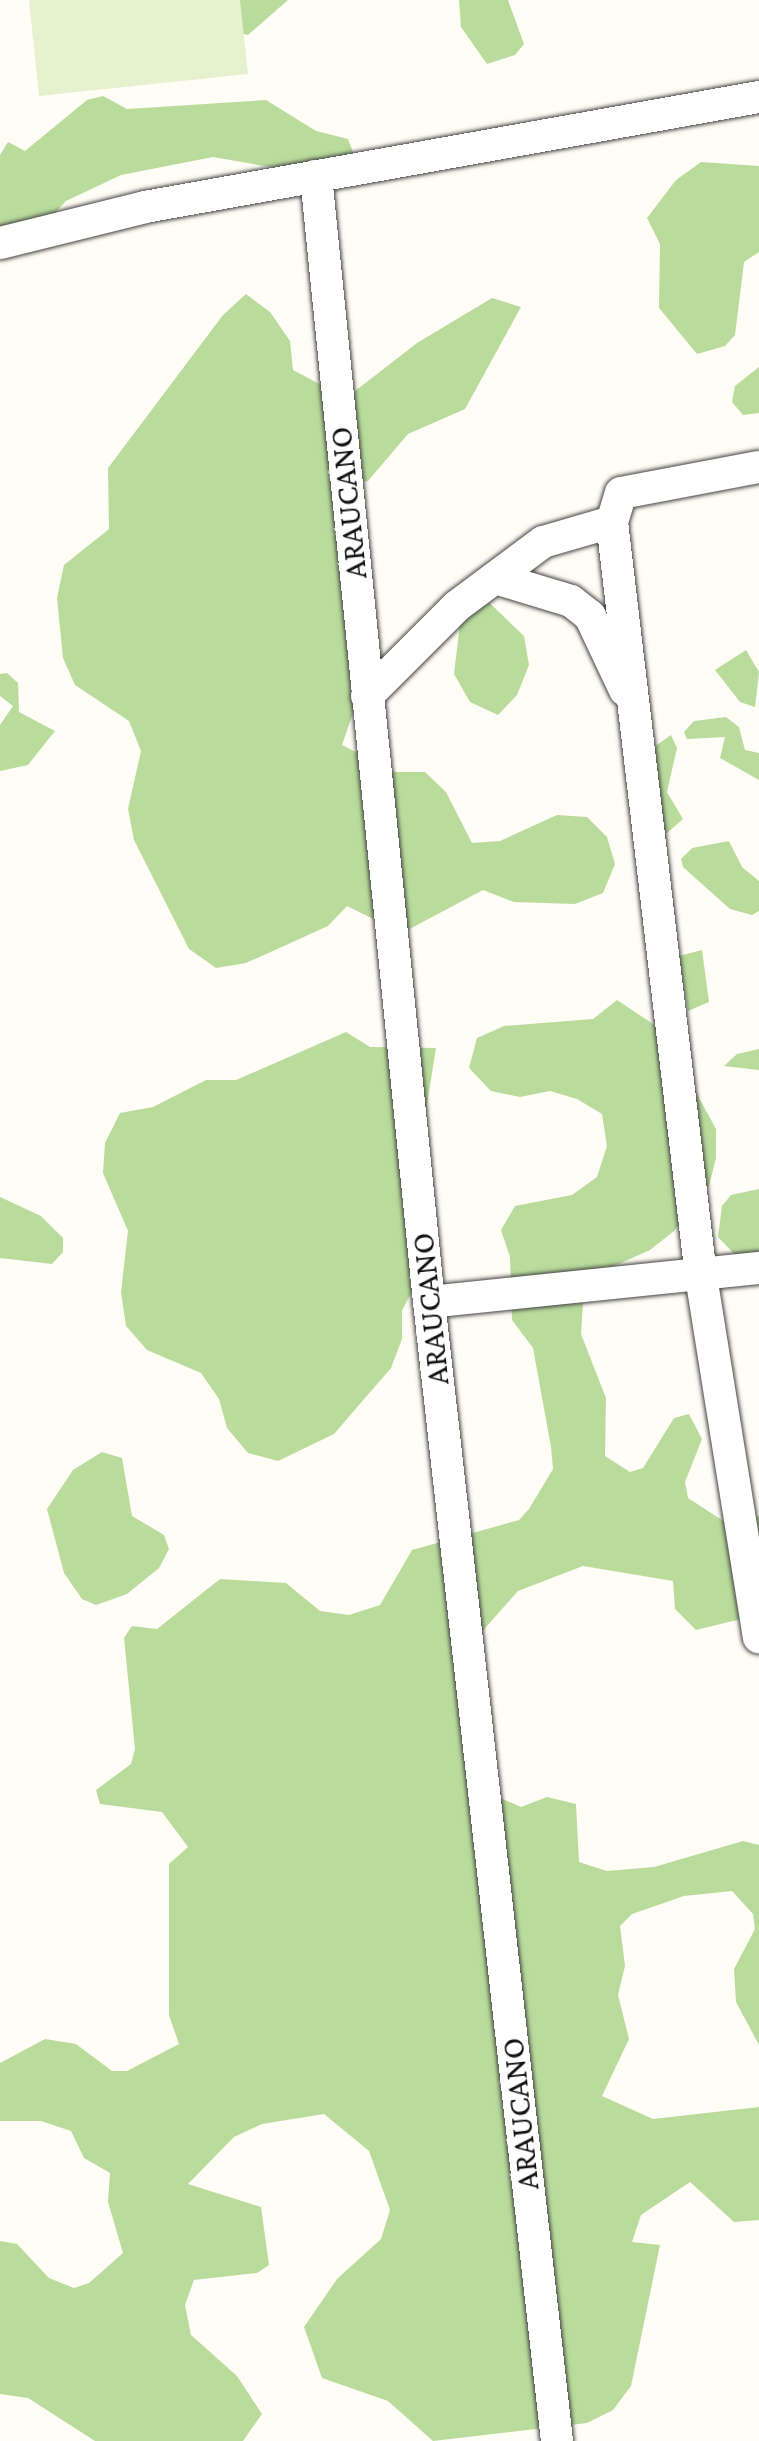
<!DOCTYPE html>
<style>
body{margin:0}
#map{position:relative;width:759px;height:2441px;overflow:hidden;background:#fffdf5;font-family:"Crimson Pro",serif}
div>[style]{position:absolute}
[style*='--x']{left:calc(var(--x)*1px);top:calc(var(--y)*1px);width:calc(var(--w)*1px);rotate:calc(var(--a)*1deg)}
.forest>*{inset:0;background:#b9dc9c}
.pitch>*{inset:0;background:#e6f2cf}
.roads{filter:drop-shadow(0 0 2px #444) drop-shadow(0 0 2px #444)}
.minor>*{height:32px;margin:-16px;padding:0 16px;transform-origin:16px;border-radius:16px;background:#fff}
span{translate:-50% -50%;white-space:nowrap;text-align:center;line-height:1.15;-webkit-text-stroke:10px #fff;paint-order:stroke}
.street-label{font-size:32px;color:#111}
</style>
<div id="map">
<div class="forest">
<i style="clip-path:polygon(222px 0,288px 0,248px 35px,240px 33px)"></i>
<i style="clip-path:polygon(459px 0,508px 0,524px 44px,515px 55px,487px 64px,461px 27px)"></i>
<i style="clip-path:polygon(103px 96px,127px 109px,266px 100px,316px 131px,348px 139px,354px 155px,299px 172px,213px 157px,121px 175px,66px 201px,44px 225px,0 236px,0 155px,8px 142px,25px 151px,87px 100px)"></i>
<i style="clip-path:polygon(701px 162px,759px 166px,759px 252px,744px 262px,735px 335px,725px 346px,697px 354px,659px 308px,660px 244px,647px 218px,676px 180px)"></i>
<i style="clip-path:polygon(246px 294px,270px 312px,290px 341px,293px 370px,346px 398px,417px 343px,492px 298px,521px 307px,465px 409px,408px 434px,368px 481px,336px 484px,370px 664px,342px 745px,395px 772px,425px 772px,446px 792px,472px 843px,500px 841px,557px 815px,587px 817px,607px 837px,615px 864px,603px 893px,575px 904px,514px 902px,483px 890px,402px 933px,347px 906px,328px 926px,246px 963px,216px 968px,189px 949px,134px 840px,128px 809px,141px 751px,129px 721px,75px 685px,63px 658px,57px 598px,64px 565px,109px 529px,108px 468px,223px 315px)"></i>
<i style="clip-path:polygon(759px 367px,759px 413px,743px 415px,732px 402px,735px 386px)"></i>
<i style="clip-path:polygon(477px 591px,524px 636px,529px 665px,517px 695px,498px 715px,470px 702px,454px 674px,461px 616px)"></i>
<i style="clip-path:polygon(746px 650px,759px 672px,755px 707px,740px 702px,715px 670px)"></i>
<i style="clip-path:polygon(7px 673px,18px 683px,19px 712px,55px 731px,28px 765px,0 771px,0 725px,13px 706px,0 696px,0 674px)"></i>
<i style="clip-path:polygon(726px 717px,739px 727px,745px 750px,759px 753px,759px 780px,720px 758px,725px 737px,687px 739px,684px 732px,694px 721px)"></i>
<i style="clip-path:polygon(671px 735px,677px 748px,667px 792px,683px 819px,667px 833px,660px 832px,647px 752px)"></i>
<i style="clip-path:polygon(729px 841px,742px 867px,759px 881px,759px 911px,752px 915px,730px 909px,683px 867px,681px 859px,692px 848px)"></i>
<i style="clip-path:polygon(702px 950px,709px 1002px,688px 1011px,679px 956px)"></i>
<i style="clip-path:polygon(617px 1000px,662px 1030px,716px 1129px,716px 1158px,709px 1186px,674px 1231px,650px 1250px,594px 1275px,583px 1303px,581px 1334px,606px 1398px,605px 1456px,630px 1472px,643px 1468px,674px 1418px,689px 1414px,702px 1439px,685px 1482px,688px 1498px,725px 1522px,759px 1516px,759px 1626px,741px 1619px,696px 1630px,675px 1609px,673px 1581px,583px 1566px,518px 1591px,471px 1644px,496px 1796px,521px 1807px,547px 1797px,576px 1804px,579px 1862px,607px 1871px,654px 1867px,743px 1841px,759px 1845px,759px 2045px,736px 2002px,734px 1969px,755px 1929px,753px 1914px,732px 1891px,684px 1896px,632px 1914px,620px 1926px,625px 1966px,618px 1995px,629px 2039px,602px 2096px,653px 2119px,759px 2107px,759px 2220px,734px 2222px,690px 2182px,641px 2215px,632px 2242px,660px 2245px,631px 2386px,613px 2410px,587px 2423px,433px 2441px,388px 2401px,322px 2378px,304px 2327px,337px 2279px,381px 2239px,390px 2210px,369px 2151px,324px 2114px,262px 2124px,234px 2137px,188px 2184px,261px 2207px,269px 2265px,257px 2273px,194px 2280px,185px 2305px,191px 2335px,237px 2376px,262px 2414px,243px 2441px,95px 2441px,28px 2398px,0 2394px,0 2241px,17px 2244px,49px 2278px,74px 2288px,89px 2283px,123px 2253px,108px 2202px,110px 2173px,84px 2158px,71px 2131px,41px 2121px,0 2121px,0 2063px,45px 2039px,76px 2044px,112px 2071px,127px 2071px,179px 2044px,169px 2015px,169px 1864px,188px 1847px,162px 1812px,100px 1804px,96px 1790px,131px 1764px,135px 1749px,124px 1638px,132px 1626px,157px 1629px,220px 1579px,286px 1583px,320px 1611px,349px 1615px,380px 1605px,412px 1550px,519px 1520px,529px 1509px,553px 1469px,551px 1447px,533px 1348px,512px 1320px,510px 1257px,501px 1230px,515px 1206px,572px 1195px,597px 1177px,607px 1146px,602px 1114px,577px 1099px,550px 1091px,520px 1097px,491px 1091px,469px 1068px,477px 1038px,504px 1026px,593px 1019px)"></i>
<i style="clip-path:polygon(346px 1032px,370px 1047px,436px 1048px,425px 1117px,429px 1257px,402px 1311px,402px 1339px,391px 1368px,334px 1434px,278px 1461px,248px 1453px,227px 1428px,219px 1399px,201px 1373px,147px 1350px,126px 1326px,121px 1292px,128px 1231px,103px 1173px,105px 1143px,120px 1113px,153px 1107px,206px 1080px,236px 1080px)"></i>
<i style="clip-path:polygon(759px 1049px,759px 1070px,724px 1066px,737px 1054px)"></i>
<i style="clip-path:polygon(759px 1189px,759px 1257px,740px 1260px,718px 1237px,722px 1206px,731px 1195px)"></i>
<i style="clip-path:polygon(0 1197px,41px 1216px,63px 1238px,63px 1252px,52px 1264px,0 1258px)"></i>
<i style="clip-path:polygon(102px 1452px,122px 1458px,132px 1516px,164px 1535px,169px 1549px,159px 1568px,127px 1594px,96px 1605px,82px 1599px,64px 1573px,47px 1509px,73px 1470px)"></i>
</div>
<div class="pitch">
<i style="clip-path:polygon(29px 0,240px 0,248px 74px,39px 96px)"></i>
</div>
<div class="roads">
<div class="minor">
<i style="--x:316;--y:176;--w:1132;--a:84.27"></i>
<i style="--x:429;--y:1302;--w:1146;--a:83.59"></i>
<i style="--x:0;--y:243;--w:149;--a:-13.9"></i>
<i style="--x:145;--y:207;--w:624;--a:-10.16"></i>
<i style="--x:612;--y:522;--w:759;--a:83.27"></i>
<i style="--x:701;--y:1276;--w:366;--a:80.9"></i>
<i style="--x:495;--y:578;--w:79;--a:16.8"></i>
<i style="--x:571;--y:601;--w:24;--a:38"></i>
<i style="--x:590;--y:616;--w:82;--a:64.7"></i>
<i style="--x:367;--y:696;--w:127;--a:-45"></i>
<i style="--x:457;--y:606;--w:107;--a:-36.7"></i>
<i style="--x:543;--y:542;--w:72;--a:-16.2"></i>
<i style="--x:612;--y:522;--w:30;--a:-73"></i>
<i style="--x:621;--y:493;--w:140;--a:-10.7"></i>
<i style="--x:429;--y:1302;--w:332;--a:-5.9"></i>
</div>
</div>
<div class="street-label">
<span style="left:348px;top:503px;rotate:-96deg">ARAUCANO</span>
<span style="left:430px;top:1309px;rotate:-96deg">ARAUCANO</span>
<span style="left:520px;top:2114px;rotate:-96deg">ARAUCANO</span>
</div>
</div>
